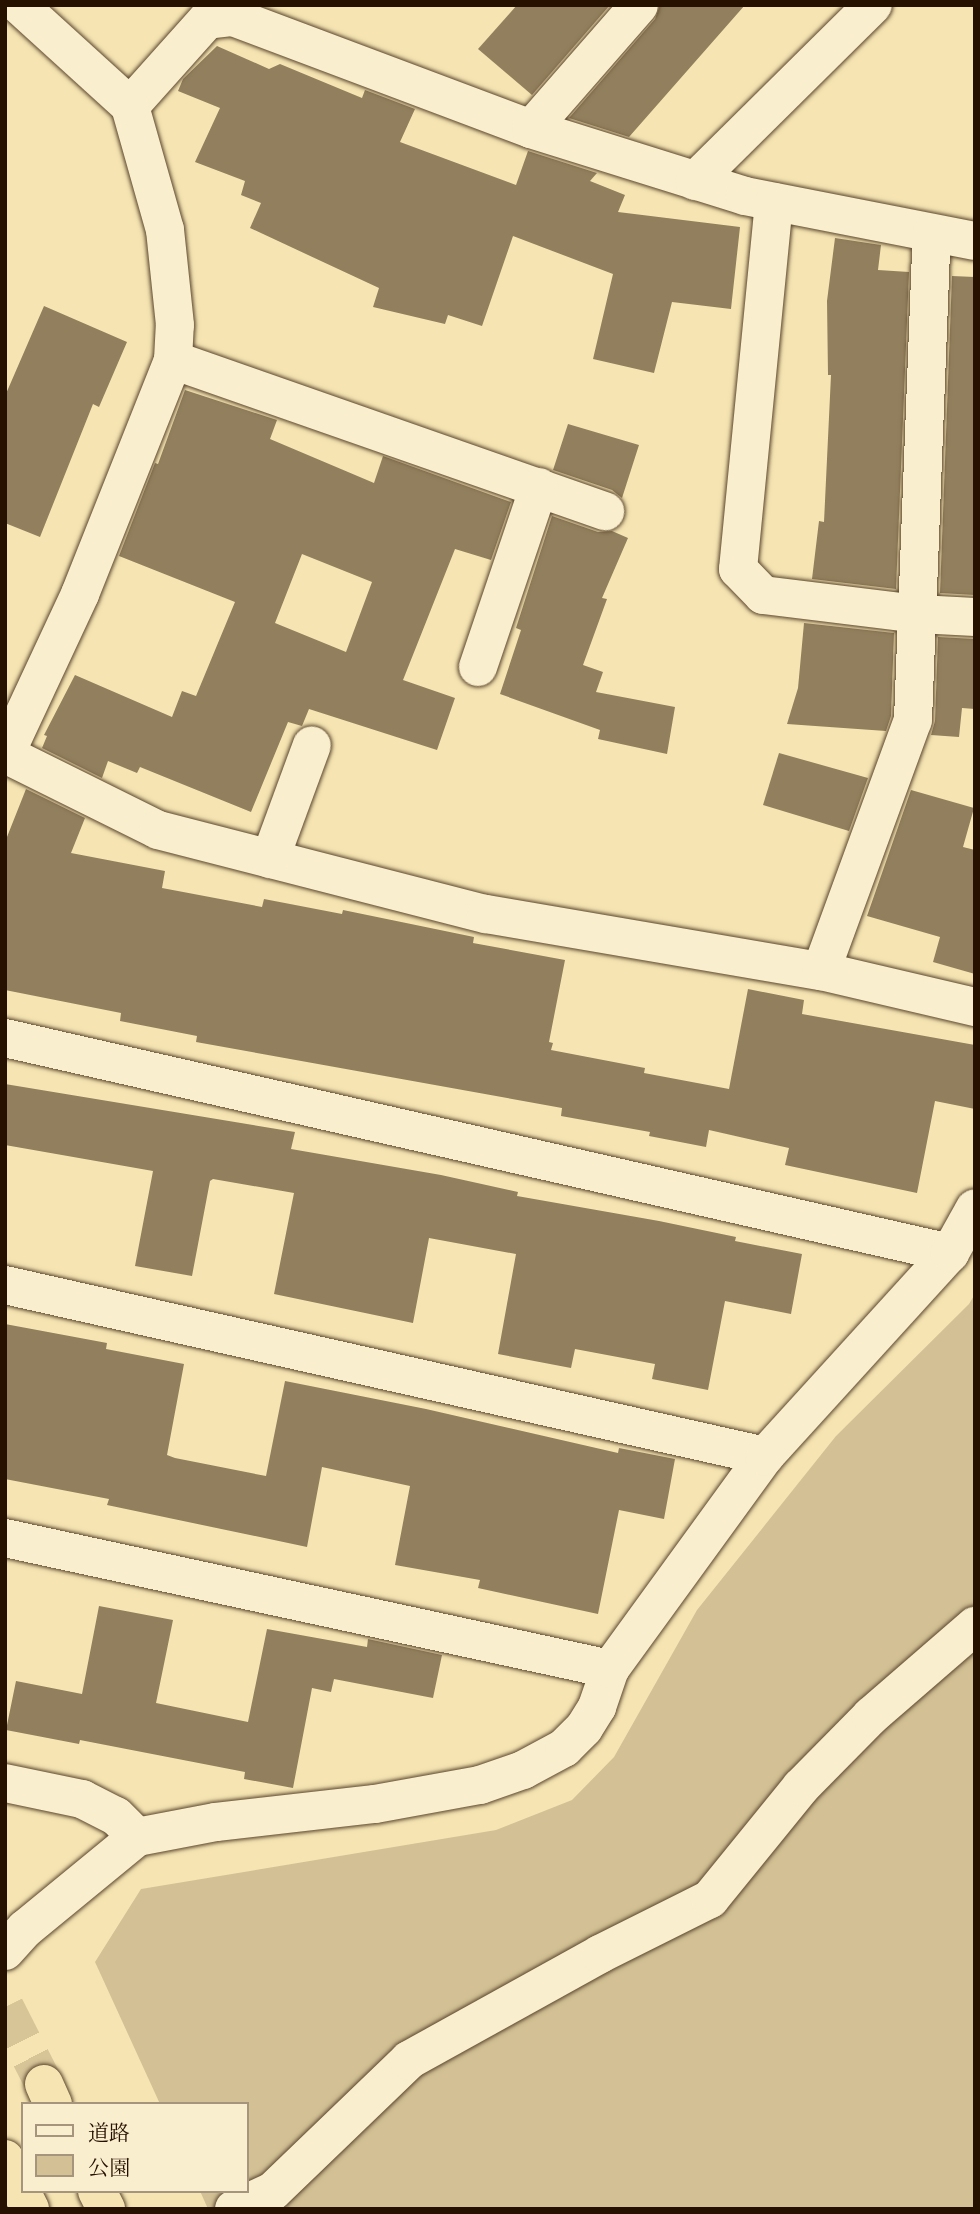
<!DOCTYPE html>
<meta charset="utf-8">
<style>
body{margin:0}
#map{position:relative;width:980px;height:2214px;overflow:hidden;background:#f6e5b3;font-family:"IM FELL French Canon","Noto Serif JP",serif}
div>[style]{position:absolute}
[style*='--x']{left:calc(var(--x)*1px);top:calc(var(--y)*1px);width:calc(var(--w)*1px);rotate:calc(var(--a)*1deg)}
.green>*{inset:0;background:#d3c195}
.building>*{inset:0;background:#927f5d}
.highway-tunnel>*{height:38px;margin-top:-19px;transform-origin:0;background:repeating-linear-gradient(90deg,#d7c598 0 38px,transparent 0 57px)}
.roads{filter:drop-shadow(0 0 2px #5a452d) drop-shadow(0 0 2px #5a452d)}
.minor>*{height:38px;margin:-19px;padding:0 19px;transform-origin:19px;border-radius:19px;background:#f9eece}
.highway>*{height:38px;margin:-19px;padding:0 19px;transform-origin:19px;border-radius:19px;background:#f6e5b3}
span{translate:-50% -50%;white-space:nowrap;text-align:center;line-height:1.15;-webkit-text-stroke:7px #f9eece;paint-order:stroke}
.frame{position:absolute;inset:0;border:7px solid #261000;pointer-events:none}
.legend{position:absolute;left:21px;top:2102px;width:228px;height:91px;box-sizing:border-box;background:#f9eece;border:2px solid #a5957c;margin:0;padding:9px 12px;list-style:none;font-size:21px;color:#261000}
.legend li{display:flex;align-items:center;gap:14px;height:35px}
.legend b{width:35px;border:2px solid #a5957c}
</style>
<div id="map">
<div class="green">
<i style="clip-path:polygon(975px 1294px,975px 2209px,208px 2209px,200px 2191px,247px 2191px,247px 2104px,160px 2104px,95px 1962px,141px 1889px,496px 1830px,572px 1800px,614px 1757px,697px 1610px,836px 1436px,969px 1304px)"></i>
</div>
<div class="building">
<i style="clip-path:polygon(517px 5px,610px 5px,532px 95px,478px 49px)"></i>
<i style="clip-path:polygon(660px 5px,745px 5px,629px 137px,569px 118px,655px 19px)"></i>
<i style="clip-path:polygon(217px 46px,269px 69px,280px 64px,362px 98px,365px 90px,415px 109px,400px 142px,516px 185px,528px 151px,597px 173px,590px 181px,625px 195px,618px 212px,740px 227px,731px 309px,672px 302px,654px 373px,593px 359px,613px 274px,513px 236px,482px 326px,448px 315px,445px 324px,373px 307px,379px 288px,250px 228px,261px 203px,241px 195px,245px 181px,195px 162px,220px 108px,178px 91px,183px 79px)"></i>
<i style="clip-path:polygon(835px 238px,881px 245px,878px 270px,909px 272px,896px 589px,812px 579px,819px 521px,824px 522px,831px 375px,828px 375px,827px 301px)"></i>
<i style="clip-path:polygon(952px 276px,975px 277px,975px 595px,940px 593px)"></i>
<i style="clip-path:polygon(44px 306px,127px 342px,99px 407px,93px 404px,40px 537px,5px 523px,5px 396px)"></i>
<i style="clip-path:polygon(evenodd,185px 390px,277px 420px,270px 439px,374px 483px,383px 456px,511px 502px,491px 560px,455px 549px,403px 680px,455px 698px,437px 750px,309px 709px,302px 726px,288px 722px,251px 812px,140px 767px,137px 773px,108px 761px,102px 778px,42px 748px,47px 736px,44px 735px,75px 675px,172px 717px,182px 691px,196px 696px,235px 602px,119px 556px,155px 463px,158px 464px,185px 390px,302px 554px,372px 582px,346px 652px,275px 623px,302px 554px)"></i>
<i style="clip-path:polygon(568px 424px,639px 445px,622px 498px,612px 490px,553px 470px)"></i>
<i style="clip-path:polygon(552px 516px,598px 532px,612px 531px,628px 538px,602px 598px,607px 599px,583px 665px,603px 672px,596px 692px,675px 707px,667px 754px,598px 739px,600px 730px,500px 694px,521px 630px,516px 628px)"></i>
<i style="clip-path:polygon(804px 623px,894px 633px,891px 716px,886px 731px,787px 724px,798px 688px)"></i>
<i style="clip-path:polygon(938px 637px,975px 639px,975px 709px,962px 708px,959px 737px,931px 735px,935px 721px)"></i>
<i style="clip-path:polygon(779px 753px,868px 778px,849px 831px,763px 805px)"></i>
<i style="clip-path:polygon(26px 789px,85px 818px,71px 853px,165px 871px,162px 888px,262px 907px,264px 899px,342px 914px,343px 910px,474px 937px,473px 943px,565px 960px,549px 1042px,553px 1043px,551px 1050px,645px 1068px,644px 1073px,729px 1089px,748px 989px,804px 1000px,802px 1014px,975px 1045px,975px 1109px,935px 1101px,917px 1193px,785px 1165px,789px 1148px,709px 1130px,706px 1147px,649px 1136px,650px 1132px,561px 1116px,562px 1108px,196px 1042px,197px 1036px,120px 1021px,121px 1013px,5px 990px,5px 842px)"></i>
<i style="clip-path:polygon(911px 790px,974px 808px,963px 847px,975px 850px,975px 974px,933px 962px,940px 937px,867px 916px)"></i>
<i style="clip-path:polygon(5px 1084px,295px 1132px,291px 1149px,441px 1175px,518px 1192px,517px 1196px,659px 1221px,736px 1237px,735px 1241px,802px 1254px,791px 1314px,725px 1301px,708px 1390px,652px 1379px,655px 1364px,575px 1349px,571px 1368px,498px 1354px,516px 1254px,429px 1238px,413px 1323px,274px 1294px,294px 1193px,213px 1179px,210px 1181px,192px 1276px,135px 1266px,153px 1171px,5px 1145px)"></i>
<i style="clip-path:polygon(5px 1324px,107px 1343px,106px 1349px,184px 1364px,167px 1455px,175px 1458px,266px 1476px,285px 1381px,426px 1409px,618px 1453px,619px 1448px,675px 1459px,664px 1519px,619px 1510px,598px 1614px,478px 1588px,480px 1580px,395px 1565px,410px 1486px,322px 1467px,307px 1547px,107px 1505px,109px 1499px,5px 1479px)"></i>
<i style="clip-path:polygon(99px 1606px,173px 1620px,156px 1703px,248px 1722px,267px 1629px,367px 1647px,368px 1639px,442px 1655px,433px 1698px,334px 1679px,331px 1692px,312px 1688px,293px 1788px,244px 1779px,245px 1772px,80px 1740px,79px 1744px,6px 1730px,16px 1681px,82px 1694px)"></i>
</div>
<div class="highway-tunnel">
<i style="--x:5;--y:2007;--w:86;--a:63.1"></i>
</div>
<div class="roads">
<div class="minor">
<i style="--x:130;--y:106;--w:115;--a:-48.2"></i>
<i style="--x:207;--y:20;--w:26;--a:-7"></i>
<i style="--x:233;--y:17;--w:318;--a:20.6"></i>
<i style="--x:531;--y:129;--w:224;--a:17.4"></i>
<i style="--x:745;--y:196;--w:234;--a:11.1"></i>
<i style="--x:531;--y:129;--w:164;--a:-48.9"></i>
<i style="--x:695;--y:181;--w:250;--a:-44.7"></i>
<i style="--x:774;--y:202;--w:369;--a:95.6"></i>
<i style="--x:738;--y:569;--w:36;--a:46"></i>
<i style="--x:763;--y:595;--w:156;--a:7"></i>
<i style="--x:918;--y:614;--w:57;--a:3"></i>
<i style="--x:173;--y:360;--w:458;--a:19.3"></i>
<i style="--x:478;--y:667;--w:190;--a:-71.3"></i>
<i style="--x:5;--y:754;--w:171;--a:26.4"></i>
<i style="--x:158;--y:830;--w:339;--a:14.4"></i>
<i style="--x:486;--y:914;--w:340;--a:9.7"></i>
<i style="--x:821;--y:971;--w:158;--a:13.2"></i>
<i style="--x:5;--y:755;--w:178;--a:-65"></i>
<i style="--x:80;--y:594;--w:252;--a:-68.3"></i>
<i style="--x:173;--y:360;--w:35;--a:-87"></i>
<i style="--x:175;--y:325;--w:96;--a:-96"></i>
<i style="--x:165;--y:230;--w:129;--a:-105.8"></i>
<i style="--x:130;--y:106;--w:150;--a:-137.7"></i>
<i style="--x:270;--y:859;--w:121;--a:-69.8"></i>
<i style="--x:821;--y:971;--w:267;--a:-69.9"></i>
<i style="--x:913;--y:720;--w:486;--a:-87.8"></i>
<i style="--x:5;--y:1038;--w:969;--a:12.82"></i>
<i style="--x:5;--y:1285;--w:779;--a:12.68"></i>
<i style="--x:5;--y:1538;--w:619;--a:12.22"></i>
<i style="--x:5;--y:1783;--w:79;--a:11.7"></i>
<i style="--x:82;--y:1799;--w:38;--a:27"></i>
<i style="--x:116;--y:1816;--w:30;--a:45"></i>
<i style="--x:5;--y:1951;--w:30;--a:-48"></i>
<i style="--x:25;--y:1929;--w:145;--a:-39.4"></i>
<i style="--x:137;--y:1837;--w:80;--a:-10.8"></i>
<i style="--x:216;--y:1822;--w:160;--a:-6.5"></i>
<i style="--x:375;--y:1804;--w:107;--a:-10.3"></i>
<i style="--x:480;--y:1785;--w:46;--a:-19.2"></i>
<i style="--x:523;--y:1770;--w:47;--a:-28.2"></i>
<i style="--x:564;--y:1748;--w:28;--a:-45"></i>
<i style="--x:584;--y:1728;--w:25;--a:-58"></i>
<i style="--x:597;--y:1707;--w:40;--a:-71.1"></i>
<i style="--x:610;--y:1669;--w:263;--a:-54"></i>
<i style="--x:765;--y:1456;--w:275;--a:-47.7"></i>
<i style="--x:950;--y:1253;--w:51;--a:-60.9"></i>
<i style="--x:234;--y:2209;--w:43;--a:-24.8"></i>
<i style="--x:273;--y:2191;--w:189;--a:-43.9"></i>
<i style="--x:409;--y:2060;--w:218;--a:-29"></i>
<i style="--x:600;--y:1954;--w:123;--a:-26.6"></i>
<i style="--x:710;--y:1899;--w:144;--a:-50.9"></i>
<i style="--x:801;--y:1787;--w:100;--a:-45.4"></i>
<i style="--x:871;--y:1716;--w:138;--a:-40.9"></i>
</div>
<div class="highway">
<i style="--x:44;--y:2084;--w:22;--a:66"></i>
<i style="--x:5;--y:2159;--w:56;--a:63.4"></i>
<i style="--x:97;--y:2191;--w:20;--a:63"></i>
</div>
</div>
<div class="frame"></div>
<ul class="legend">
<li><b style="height:9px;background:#f9eece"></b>道路</li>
<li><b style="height:19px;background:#d3c195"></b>公園</li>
</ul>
</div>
